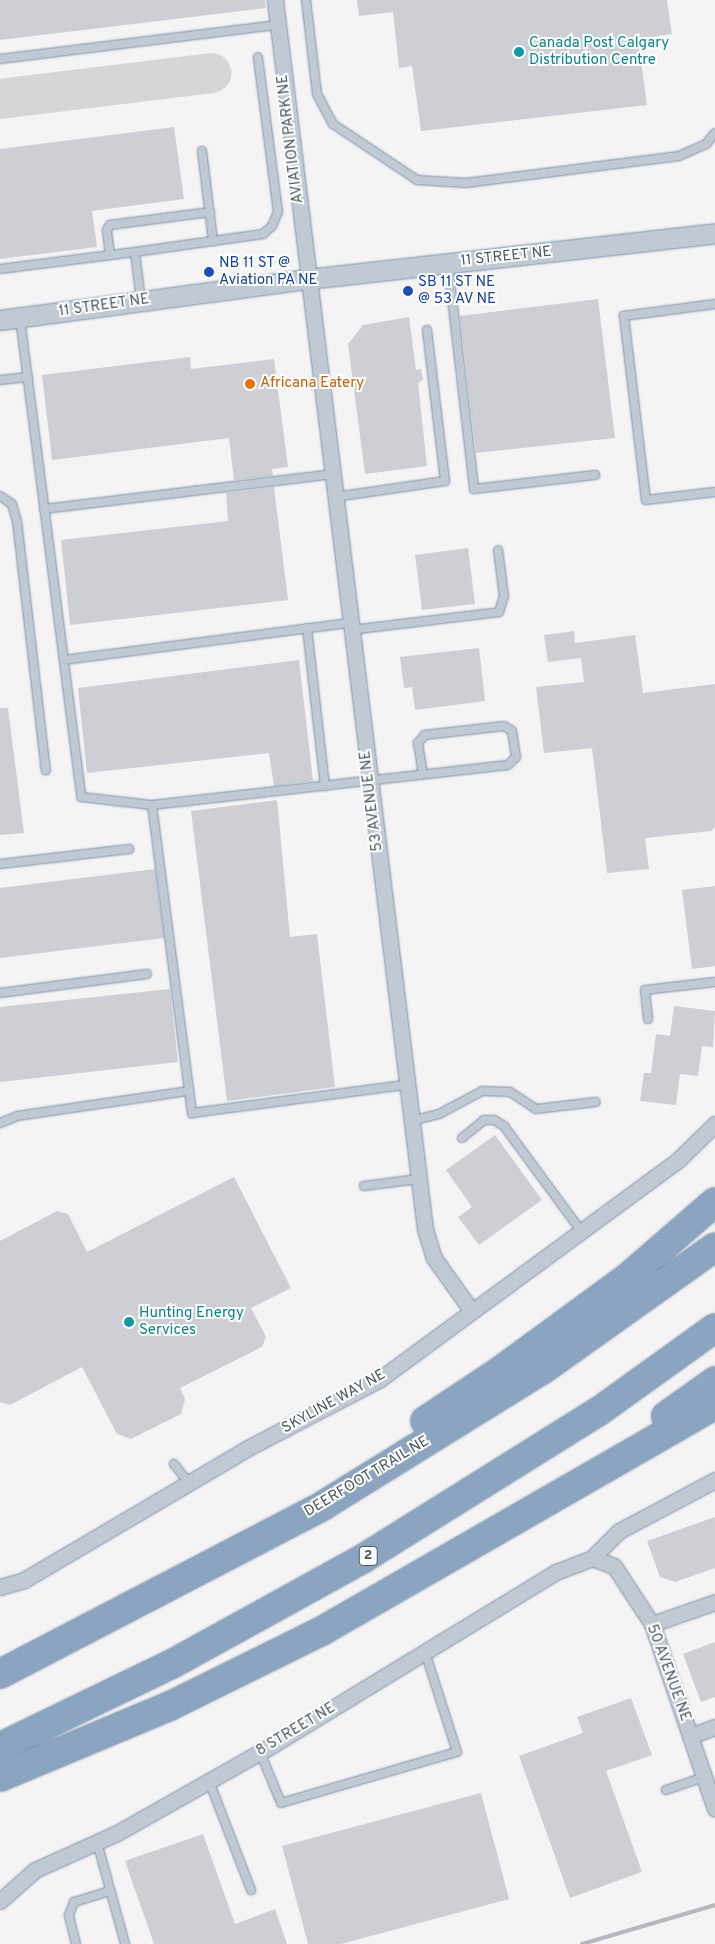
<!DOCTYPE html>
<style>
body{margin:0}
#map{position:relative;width:715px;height:1944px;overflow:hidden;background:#f5f3f3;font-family:Overpass,sans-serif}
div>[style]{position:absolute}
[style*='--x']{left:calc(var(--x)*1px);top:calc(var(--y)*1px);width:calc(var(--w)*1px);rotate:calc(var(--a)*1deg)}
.taxiway>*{height:40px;margin:-20px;padding:0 20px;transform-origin:20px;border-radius:20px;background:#d5d6d8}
.building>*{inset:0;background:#cdcfd5}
.roads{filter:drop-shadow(0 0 1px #7690ad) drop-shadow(0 0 1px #7690ad)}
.service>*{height:8px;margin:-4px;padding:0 4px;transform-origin:4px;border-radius:4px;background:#c1cad2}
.minor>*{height:15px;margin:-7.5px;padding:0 7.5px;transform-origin:7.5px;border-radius:7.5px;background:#c1cad2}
.tertiary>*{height:19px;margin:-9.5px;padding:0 9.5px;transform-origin:9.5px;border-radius:9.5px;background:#c1cad2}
.motorway>*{height:28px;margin:-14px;padding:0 14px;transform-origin:14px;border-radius:14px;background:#8ba5c1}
.rail>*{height:4px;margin:-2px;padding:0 2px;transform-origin:2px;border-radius:2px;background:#b5b8bd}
.dots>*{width:14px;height:14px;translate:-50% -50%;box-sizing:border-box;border:2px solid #fff;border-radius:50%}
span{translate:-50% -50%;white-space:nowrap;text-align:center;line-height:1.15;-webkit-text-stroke:4px #fff;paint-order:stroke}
.shield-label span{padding:1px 4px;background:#fff;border:1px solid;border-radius:4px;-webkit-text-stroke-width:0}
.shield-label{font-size:14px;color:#4a5661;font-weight:700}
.culture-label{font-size:15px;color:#0d838f}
.left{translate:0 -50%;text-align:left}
.street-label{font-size:15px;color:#4a5661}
.transit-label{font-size:15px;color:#164399}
.food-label{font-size:15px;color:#c56008}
</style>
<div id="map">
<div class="taxiway">
<i style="--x:0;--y:99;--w:213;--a:-7"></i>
</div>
<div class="building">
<i style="clip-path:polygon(0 0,265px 0,266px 8px,0 40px)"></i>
<i style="clip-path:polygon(357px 0,667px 0,672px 34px,638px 39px,647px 105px,421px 131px,412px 66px,399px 68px,393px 12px,359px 16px)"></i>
<i style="clip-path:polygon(174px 127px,184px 199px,92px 211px,97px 247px,0 259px,0 149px)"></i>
<i style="clip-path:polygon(598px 299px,615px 438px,476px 453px,460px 316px)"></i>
<i style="clip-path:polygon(409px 317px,416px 370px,421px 369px,423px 380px,418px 383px,427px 466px,365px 474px,348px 344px,363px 325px)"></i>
<i style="clip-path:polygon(190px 357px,191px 369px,274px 359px,288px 467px,272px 469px,273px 476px,234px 480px,229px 438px,52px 460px,42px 375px)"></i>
<i style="clip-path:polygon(274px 487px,288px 600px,70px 625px,61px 540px,228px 521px,226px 493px)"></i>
<i style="clip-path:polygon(468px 548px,475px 604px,422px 610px,415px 555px)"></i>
<i style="clip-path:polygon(574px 631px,575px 643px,635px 635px,643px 693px,715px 684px,715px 827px,711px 831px,645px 838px,649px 869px,607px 873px,592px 748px,544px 753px,536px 687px,584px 682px,581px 658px,548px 662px,544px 635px)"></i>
<i style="clip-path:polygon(479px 648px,485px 701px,415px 710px,412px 687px,404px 688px,400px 657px)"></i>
<i style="clip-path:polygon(299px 660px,313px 781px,274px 786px,269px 753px,87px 773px,78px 688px)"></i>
<i style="clip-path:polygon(0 708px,8px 708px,24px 833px,0 835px)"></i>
<i style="clip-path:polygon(277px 800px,290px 937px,317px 934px,335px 1087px,227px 1101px,191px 811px)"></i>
<i style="clip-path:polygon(155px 869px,164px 938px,0 958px,0 888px)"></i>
<i style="clip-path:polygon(715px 886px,715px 966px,692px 969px,682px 890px)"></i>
<i style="clip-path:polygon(170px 989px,178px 1062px,0 1082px,0 1007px)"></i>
<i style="clip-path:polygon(674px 1006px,715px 1011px,713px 1047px,702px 1046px,698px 1076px,680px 1074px,676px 1105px,640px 1101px,644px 1073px,651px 1073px,656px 1034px,670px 1036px)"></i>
<i style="clip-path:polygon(495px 1135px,542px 1200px,479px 1245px,458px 1217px,472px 1207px,446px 1170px)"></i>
<i style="clip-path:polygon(234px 1177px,291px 1288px,251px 1308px,266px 1337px,262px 1347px,180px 1388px,185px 1399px,181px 1414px,131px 1439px,117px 1434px,82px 1367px,10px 1405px,0 1402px,0 1241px,57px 1211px,68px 1214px,87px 1252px)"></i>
<i style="clip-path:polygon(715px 1517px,715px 1568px,675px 1582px,660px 1577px,647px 1541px)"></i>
<i style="clip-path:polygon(715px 1642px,715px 1697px,701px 1702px,683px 1654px)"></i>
<i style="clip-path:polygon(631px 1698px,652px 1755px,606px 1771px,642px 1872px,570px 1898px,519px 1756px,583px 1733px,577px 1717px)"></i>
<i style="clip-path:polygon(481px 1793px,509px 1899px,341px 1944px,308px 1944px,282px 1846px)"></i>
<i style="clip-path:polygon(203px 1834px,235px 1924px,275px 1909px,287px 1944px,154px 1944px,125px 1861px)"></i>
</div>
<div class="roads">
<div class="service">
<i style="--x:306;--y:0;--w:95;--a:83.3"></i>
<i style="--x:317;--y:94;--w:34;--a:62"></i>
<i style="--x:333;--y:124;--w:101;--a:33.7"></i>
<i style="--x:417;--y:180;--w:49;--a:3.5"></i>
<i style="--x:466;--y:183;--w:215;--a:-7.2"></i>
<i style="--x:679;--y:156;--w:30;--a:-24"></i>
<i style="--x:706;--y:144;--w:14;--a:-51"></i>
<i style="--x:0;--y:59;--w:280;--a:-7"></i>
<i style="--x:202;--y:151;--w:91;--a:83"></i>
<i style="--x:135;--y:252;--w:129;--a:-8"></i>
<i style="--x:263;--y:234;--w:12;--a:-42"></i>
<i style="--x:272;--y:226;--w:15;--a:-67"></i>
<i style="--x:278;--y:212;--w:156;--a:-97.4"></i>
<i style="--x:110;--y:255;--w:25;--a:-97"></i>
<i style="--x:107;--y:230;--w:6;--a:-59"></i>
<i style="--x:110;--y:225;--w:101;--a:-7.4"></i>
<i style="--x:448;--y:263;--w:227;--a:83.4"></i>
<i style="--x:474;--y:489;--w:122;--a:-6.6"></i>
<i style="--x:0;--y:269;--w:136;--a:-7.2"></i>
<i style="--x:135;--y:252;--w:49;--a:83"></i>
<i style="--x:715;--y:304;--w:92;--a:172.5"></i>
<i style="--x:624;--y:316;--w:185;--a:83.2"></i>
<i style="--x:646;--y:500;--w:69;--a:-6.6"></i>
<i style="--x:20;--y:318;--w:483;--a:82.7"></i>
<i style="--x:81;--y:797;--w:71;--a:6.4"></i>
<i style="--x:152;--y:805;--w:358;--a:-6.4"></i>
<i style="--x:508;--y:765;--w:11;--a:-45"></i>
<i style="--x:516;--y:757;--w:26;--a:-99"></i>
<i style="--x:512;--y:731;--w:9;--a:-148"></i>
<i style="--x:504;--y:726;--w:80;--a:173.5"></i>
<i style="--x:425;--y:735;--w:11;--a:131"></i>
<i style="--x:418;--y:743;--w:31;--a:81"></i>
<i style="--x:0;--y:380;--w:28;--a:-6"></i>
<i style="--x:0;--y:496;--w:14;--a:34"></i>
<i style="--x:12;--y:504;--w:18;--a:74"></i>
<i style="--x:17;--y:521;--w:251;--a:83.4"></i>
<i style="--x:335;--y:497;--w:111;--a:-8.3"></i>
<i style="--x:445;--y:481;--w:152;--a:-96.8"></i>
<i style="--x:44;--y:509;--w:290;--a:-6.9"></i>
<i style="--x:307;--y:628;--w:159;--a:83.5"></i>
<i style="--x:351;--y:630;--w:149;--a:-6.9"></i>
<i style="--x:499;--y:612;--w:17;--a:-73"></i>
<i style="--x:504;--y:596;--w:46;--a:-97.4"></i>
<i style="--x:64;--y:660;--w:288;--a:-7.4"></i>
<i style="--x:152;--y:805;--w:311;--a:82.6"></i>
<i style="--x:192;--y:1113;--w:216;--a:-7.5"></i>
<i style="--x:0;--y:864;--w:130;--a:-6.6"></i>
<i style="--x:0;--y:993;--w:148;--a:-7.4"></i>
<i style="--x:648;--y:1019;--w:29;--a:-96"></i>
<i style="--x:645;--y:990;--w:70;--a:-6.5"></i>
<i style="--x:411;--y:1121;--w:29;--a:-14"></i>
<i style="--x:439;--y:1114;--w:49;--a:-28.1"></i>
<i style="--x:482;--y:1091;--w:28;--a:2"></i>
<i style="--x:510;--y:1092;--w:31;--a:33"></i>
<i style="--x:536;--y:1109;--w:60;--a:-6.7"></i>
<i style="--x:0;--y:1123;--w:18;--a:-22"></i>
<i style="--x:17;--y:1116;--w:174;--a:-8.3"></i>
<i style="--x:462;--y:1138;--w:28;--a:-39"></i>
<i style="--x:484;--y:1120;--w:10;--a:0"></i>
<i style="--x:494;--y:1120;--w:12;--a:31"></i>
<i style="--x:504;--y:1126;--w:132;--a:53.7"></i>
<i style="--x:364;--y:1186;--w:55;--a:-7.3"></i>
<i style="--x:174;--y:1464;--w:24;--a:52"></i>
<i style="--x:260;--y:1752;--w:55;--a:67.6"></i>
<i style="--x:281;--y:1803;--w:183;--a:-16.2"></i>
<i style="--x:457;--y:1752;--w:105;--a:-107.7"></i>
<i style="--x:209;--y:1781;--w:117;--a:68.9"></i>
<i style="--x:666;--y:1790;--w:40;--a:-18.9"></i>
<i style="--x:97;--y:1842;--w:106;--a:74.6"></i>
<i style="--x:76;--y:1944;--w:30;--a:-104"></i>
<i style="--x:69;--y:1915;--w:14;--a:-69"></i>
<i style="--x:74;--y:1902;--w:38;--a:-17"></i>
</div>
<div class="minor">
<i style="--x:275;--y:0;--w:1238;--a:83.04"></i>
<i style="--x:425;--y:1229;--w:30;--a:73"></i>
<i style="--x:434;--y:1258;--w:64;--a:54.6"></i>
<i style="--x:592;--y:1558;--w:23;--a:20"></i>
<i style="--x:614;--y:1566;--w:69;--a:56.8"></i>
<i style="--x:652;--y:1624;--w:195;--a:71.2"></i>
<i style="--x:0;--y:1587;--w:25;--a:-16"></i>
<i style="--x:24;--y:1580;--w:260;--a:-30.5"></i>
<i style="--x:248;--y:1448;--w:149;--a:-27.6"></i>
<i style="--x:380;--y:1379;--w:370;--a:-36.3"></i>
<i style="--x:678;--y:1160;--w:52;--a:-44.2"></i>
<i style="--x:652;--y:1624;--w:67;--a:-19.2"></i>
<i style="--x:690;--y:1736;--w:27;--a:-20"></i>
<i style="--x:0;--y:1901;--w:47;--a:-41.5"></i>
<i style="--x:35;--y:1870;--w:90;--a:-24.3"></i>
<i style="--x:117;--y:1833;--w:180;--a:-29.5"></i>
<i style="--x:274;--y:1744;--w:330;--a:-31.4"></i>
<i style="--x:556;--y:1572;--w:39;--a:-21"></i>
<i style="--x:592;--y:1558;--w:38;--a:-45"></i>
<i style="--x:619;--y:1531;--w:109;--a:-28"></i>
</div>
<div class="tertiary">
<i style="--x:0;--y:320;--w:311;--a:-7.6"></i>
<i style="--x:308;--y:279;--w:410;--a:-6.4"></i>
</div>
<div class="motorway">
<i style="--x:666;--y:1416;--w:60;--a:-35.5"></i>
<i style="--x:425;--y:1421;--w:90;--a:-33.7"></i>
<i style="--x:500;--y:1371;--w:157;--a:-36.2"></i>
<i style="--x:627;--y:1278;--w:116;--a:-40.8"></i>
<i style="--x:0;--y:1674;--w:365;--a:-27.5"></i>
<i style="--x:324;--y:1505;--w:256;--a:-31.8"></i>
<i style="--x:542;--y:1370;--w:212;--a:-35.4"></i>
<i style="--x:0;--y:1747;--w:191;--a:-25.8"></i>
<i style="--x:172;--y:1664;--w:219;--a:-28.9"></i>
<i style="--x:364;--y:1558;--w:276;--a:-32"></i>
<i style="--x:598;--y:1412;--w:144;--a:-35.7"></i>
<i style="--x:0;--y:1777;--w:186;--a:-22.7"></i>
<i style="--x:172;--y:1705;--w:167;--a:-26.3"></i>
<i style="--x:322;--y:1631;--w:453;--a:-29.9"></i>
</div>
</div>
<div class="rail">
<i style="--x:582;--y:1944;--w:139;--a:-16.3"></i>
</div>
<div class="dots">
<i style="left:519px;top:52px;background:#0f9aa8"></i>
<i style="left:209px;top:272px;background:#1a4fb4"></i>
<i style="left:408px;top:291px;background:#1a4fb4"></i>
<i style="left:250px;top:384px;background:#e8710a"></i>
<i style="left:129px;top:1322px;background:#0f9aa8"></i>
</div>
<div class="shield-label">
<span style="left:368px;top:1556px">2</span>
</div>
<div class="culture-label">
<span class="left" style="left:529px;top:52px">Canada Post Calgary<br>Distribution Centre</span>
<span class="left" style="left:139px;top:1322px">Hunting Energy<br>Services</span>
</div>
<div class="street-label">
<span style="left:291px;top:139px;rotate:-97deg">AVIATION PARK NE</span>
<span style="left:506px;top:257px;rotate:-6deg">11 STREET NE</span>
<span style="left:104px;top:306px;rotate:-8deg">11 STREET NE</span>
<span style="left:372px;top:801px;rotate:-97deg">53 AVENUE NE</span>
<span style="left:334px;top:1402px;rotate:-29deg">SKYLINE WAY NE</span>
<span style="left:367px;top:1477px;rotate:-31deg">DEERFOOT TRAIL NE</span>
<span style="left:668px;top:1673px;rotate:70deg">50 AVENUE NE</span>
<span style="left:296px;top:1730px;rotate:-31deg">8 STREET NE</span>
</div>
<div class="transit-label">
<span class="left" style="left:219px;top:272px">NB 11 ST @<br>Aviation PA NE</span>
<span class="left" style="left:418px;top:291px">SB 11 ST NE<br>@ 53 AV NE</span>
</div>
<div class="food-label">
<span class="left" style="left:260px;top:384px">Africana Eatery</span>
</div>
</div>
